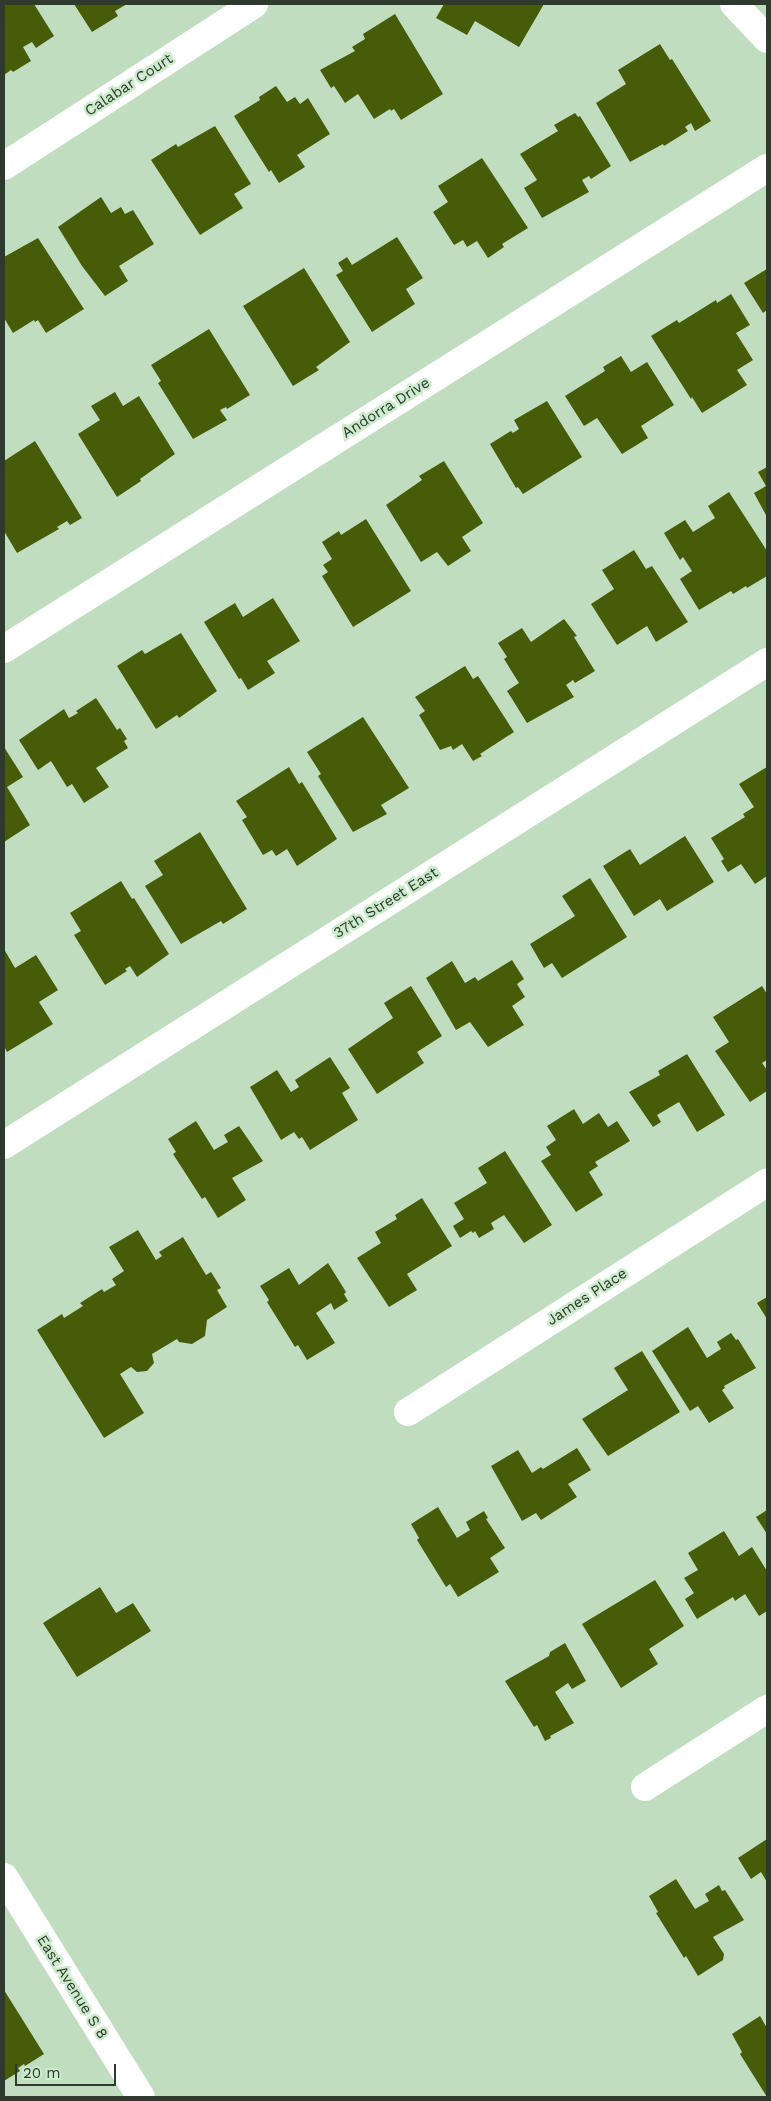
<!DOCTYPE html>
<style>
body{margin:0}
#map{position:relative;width:771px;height:2101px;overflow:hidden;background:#c0debf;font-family:"Work Sans",sans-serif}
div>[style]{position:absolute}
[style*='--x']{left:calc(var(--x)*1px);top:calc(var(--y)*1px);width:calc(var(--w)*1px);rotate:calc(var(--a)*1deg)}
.building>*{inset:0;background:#465c08}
.street>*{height:28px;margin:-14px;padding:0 14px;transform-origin:14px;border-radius:14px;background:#fff}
span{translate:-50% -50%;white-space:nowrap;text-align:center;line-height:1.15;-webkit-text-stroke:5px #ccebcc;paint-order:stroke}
.street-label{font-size:15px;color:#2e3a2e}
.frame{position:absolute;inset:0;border:5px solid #2e3a2e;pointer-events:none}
.scale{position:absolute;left:15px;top:2064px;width:101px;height:22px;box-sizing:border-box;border:2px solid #2e3a2e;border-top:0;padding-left:6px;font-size:15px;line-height:18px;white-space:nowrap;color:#2e3a2e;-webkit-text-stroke:4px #ccebcc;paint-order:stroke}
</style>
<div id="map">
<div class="building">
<i style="clip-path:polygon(4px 4px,34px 4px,54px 36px,36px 48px,32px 42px,23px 47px,31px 61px,13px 72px,11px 70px,4px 75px)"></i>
<i style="clip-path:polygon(74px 4px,127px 4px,115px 11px,118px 16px,92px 32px)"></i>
<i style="clip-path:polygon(444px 4px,544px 4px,519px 47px,475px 21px,467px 35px,436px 18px)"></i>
<i style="clip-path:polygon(395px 14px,443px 94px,401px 120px,394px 109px,391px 111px,390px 109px,374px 119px,358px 94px,345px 103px,334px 86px,331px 88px,320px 70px,355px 51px,352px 47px,365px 39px,363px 34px)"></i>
<i style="clip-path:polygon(660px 44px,670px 60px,672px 59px,711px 121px,695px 131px,691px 123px,685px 127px,688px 131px,664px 146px,663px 144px,630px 162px,596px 103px,626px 84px,618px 70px)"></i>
<i style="clip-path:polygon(276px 86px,287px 102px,295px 97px,300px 104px,308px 98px,330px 134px,297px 155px,305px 167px,279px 183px,271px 170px,269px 172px,234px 116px,260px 100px,259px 97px)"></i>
<i style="clip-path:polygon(575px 113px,578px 117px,580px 116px,611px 166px,591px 179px,589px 176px,582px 180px,589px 192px,542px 218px,524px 188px,537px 180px,520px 154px,558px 131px,554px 125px)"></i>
<i style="clip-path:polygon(215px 126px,251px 184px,234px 194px,243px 208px,200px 235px,151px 160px,176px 144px,178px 147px)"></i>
<i style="clip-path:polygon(482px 158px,528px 228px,502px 244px,504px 247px,488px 258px,477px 241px,467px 247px,463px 240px,454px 245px,433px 212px,448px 202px,438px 186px)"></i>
<i style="clip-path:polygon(101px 197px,111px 213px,121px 207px,125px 214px,133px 210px,154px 244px,119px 266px,128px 281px,105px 296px,82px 266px,58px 227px)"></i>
<i style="clip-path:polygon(397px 237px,423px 278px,406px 289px,415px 304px,372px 332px,336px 275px,343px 271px,338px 263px,347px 257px,352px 265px)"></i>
<i style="clip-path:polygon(38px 238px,84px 309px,46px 333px,38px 320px,35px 322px,34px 320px,13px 333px,4px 318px,4px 257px)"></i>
<i style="clip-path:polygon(304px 268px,350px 342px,316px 367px,319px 370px,293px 386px,243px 306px)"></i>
<i style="clip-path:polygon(767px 269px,767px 310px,763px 313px,744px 283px)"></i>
<i style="clip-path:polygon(731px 294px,750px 325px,736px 333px,753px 360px,737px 370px,747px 385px,702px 413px,692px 397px,691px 399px,651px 336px,677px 320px,679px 323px,716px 300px,717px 303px)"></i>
<i style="clip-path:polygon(209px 329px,250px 395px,227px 409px,226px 407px,220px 410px,227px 420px,193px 439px,158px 383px,161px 381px,151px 365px)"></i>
<i style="clip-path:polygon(621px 356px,631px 372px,647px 362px,674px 405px,641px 426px,648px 438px,622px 454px,597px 418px,584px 426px,565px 396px,605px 371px,603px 367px)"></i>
<i style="clip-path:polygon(115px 392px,123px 406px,139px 396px,175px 454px,140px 479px,141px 481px,117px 497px,78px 434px,100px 420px,91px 406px)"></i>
<i style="clip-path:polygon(547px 401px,582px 457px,523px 494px,518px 487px,516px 488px,490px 444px,511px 431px,513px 433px,519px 429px,514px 420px)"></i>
<i style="clip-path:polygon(35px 441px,82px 518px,70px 525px,67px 521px,57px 527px,59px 529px,17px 553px,4px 531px,4px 461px)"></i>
<i style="clip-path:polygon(444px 461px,483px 523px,462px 537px,471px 551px,448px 566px,437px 552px,421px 562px,386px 505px,422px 480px,419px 476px)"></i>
<i style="clip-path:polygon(767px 467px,767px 517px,754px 493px,766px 486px,758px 472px)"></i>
<i style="clip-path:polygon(729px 492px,767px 551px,767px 576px,747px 588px,746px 586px,733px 594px,731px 591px,699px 610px,680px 579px,692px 571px,683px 557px,680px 560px,664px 533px,685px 520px,693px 532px,715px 518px,708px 506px)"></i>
<i style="clip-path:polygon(366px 519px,411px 591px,353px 627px,322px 576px,328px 572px,323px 565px,332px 559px,322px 542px,339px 531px,341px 535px)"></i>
<i style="clip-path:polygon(634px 550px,646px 569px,652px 566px,688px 622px,656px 642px,647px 626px,617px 645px,591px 604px,614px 589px,602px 570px)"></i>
<i style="clip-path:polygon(273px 598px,300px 641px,267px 661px,275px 673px,248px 690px,241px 678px,239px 679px,204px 622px,235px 603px,243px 617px)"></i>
<i style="clip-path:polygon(564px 619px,577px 636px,574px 637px,595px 671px,575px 683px,573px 680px,566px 685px,574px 697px,527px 723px,507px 691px,519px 683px,504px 659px,507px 657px,498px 643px,522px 628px,531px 642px)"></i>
<i style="clip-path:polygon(181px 633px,217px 691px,179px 718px,177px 715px,156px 729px,117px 666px,142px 650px,145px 654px)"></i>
<i style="clip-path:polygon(465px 666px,473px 679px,478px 676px,514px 732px,480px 754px,482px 756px,473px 761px,462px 744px,453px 750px,451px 746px,440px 750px,419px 715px,425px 711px,415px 697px)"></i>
<i style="clip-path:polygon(96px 698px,117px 730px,120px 728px,127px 739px,124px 741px,128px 748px,96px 768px,109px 787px,84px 803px,72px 784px,67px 787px,51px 761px,38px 770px,19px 740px,64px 709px,69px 718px,78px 713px,76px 711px)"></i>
<i style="clip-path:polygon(363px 717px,409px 788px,381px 805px,387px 814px,353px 832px,318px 776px,321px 774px,307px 752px)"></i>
<i style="clip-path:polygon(4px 747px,23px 777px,7px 787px,30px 825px,4px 842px)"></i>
<i style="clip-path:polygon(289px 767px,299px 784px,302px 782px,337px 839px,297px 866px,287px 849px,276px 856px,272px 850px,263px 855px,242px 820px,247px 817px,236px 801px)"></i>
<i style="clip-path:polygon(767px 767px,767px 876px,755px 884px,741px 864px,728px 872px,721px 861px,724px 859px,711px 838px,745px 817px,743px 814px,754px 807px,739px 784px)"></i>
<i style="clip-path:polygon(200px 832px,247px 909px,223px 924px,221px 921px,181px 944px,145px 886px,163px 875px,154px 861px)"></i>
<i style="clip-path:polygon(685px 836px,714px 882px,667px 911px,660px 899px,634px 916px,603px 866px,630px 849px,640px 865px)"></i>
<i style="clip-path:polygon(590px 878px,627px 937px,562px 978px,552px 963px,544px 968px,530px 944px,575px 916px,562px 896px)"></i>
<i style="clip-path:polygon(121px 881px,132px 899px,134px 898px,169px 954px,137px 977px,130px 966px,125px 969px,127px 971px,105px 985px,74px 935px,81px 931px,70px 913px)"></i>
<i style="clip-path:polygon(4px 949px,15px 968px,36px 955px,58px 990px,39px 1002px,53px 1024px,7px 1052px,4px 1046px)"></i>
<i style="clip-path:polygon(512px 960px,524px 979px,517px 984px,525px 997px,512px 1006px,524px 1025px,488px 1047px,470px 1022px,456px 1030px,426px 978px,452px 961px,465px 983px,475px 977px,478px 981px)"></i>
<i style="clip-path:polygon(411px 986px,442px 1036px,417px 1052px,424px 1063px,377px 1094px,348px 1049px,393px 1018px,384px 1003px)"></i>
<i style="clip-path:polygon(762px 986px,767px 994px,767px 1060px,762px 1063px,767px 1070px,767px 1091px,750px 1102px,715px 1051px,729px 1042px,713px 1017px)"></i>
<i style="clip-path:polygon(687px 1054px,725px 1115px,697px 1132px,679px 1102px,657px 1115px,661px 1122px,653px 1127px,629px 1092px,660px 1075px,658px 1071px)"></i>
<i style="clip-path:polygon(330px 1057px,350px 1088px,342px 1093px,358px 1120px,310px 1150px,302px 1137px,299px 1139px,294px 1132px,281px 1140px,250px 1087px,277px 1070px,291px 1092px,299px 1087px,295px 1080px)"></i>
<i style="clip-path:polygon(574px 1109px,583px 1124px,599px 1113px,608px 1127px,617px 1121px,630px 1141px,595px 1162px,598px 1166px,589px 1172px,603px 1195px,576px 1212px,541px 1161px,551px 1155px,546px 1147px,556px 1140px,547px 1126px)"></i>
<i style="clip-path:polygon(196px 1121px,214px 1150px,228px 1142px,224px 1135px,239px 1126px,263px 1161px,232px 1178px,246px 1200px,218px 1218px,205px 1197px,202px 1199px,173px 1154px,176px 1152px,168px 1139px)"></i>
<i style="clip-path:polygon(505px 1151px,552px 1225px,524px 1243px,504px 1215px,491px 1223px,494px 1229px,479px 1238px,475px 1231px,473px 1233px,471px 1231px,460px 1238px,453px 1226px,464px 1219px,454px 1203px,487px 1183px,478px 1168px)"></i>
<i style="clip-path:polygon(422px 1198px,452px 1246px,407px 1274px,417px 1290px,389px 1307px,357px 1258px,381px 1243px,375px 1232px,397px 1219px,395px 1215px)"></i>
<i style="clip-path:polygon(138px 1230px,156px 1260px,162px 1256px,159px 1252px,183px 1237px,206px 1275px,211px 1272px,221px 1288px,217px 1290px,227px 1307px,207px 1320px,205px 1336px,192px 1344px,179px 1342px,177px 1339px,152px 1354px,154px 1363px,147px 1371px,137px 1372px,131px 1367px,120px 1374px,144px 1413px,104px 1438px,37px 1330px,62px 1314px,64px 1318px,83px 1306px,80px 1303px,102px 1289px,104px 1292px,116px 1285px,112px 1279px,124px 1271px,109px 1247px)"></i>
<i style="clip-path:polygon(328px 1263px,346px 1292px,344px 1294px,348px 1301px,334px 1310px,331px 1303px,316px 1313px,335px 1343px,307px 1360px,298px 1345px,295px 1347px,267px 1302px,269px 1300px,260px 1286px,289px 1268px,299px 1285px)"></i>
<i style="clip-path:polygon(767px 1297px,767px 1319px,757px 1303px)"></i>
<i style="clip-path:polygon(688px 1327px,707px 1358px,721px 1349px,717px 1342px,731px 1333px,736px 1340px,738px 1339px,756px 1368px,724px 1386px,725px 1388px,722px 1390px,734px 1408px,709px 1423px,698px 1406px,690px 1411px,652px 1351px)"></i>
<i style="clip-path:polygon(642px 1351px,680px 1412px,608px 1456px,582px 1419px,628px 1390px,614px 1368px)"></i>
<i style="clip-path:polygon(577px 1448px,591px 1470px,568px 1484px,577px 1497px,541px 1520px,536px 1513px,522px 1521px,491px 1466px,518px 1450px,532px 1473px,541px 1467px,543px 1469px)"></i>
<i style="clip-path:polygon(438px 1507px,457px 1538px,470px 1530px,466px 1522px,484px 1511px,488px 1518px,486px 1519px,505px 1548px,490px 1558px,499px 1572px,458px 1597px,450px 1584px,446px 1587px,417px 1540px,419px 1538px,411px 1524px)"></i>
<i style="clip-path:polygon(767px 1510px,767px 1534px,756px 1517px)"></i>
<i style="clip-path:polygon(724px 1531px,739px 1556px,752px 1547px,767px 1571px,767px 1611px,759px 1616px,745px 1594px,735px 1601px,733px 1597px,697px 1619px,685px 1599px,694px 1593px,684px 1578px,698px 1570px,688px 1553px)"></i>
<i style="clip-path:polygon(655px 1580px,684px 1626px,649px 1649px,658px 1664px,621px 1688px,582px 1624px)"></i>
<i style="clip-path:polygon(100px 1587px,116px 1613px,133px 1603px,151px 1631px,77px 1677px,43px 1623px)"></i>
<i style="clip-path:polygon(565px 1643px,586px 1681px,572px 1689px,568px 1683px,555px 1692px,574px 1723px,550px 1736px,551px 1738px,545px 1741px,537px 1725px,534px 1727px,505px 1681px,549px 1656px,550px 1652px)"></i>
<i style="clip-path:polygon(767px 1839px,767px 1882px,761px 1872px,751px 1879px,738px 1858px)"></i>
<i style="clip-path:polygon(676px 1879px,695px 1909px,709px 1901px,705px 1894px,719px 1885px,722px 1891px,725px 1890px,744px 1920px,713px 1937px,724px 1954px,723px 1960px,698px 1976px,686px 1956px,684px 1958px,656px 1913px,658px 1912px,649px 1896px)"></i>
<i style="clip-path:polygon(4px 1990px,44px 2054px,25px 2066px,24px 2064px,18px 2068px,20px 2071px,4px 2081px)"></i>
<i style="clip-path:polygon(760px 2016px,767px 2028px,767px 2097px,740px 2054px,742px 2052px,732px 2034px)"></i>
</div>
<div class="street">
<i style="--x:734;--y:4;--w:48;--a:46.7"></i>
<i style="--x:4;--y:166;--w:298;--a:-32.9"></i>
<i style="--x:4;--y:649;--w:902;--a:-32.23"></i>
<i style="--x:4;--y:1145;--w:903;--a:-32.33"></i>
<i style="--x:408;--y:1412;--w:426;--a:-32.6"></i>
<i style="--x:645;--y:1787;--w:145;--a:-32.6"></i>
<i style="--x:4;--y:1877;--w:259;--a:58.1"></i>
</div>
<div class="street-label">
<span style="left:129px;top:85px;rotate:-33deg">Calabar Court</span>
<span style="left:386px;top:408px;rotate:-32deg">Andorra Drive</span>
<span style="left:386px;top:903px;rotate:-32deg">37th Street East</span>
<span style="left:587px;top:1297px;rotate:-33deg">James Place</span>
<span style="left:72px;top:1987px;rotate:58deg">East Avenue S 8</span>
</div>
<div class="frame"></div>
<div class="scale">20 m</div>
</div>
